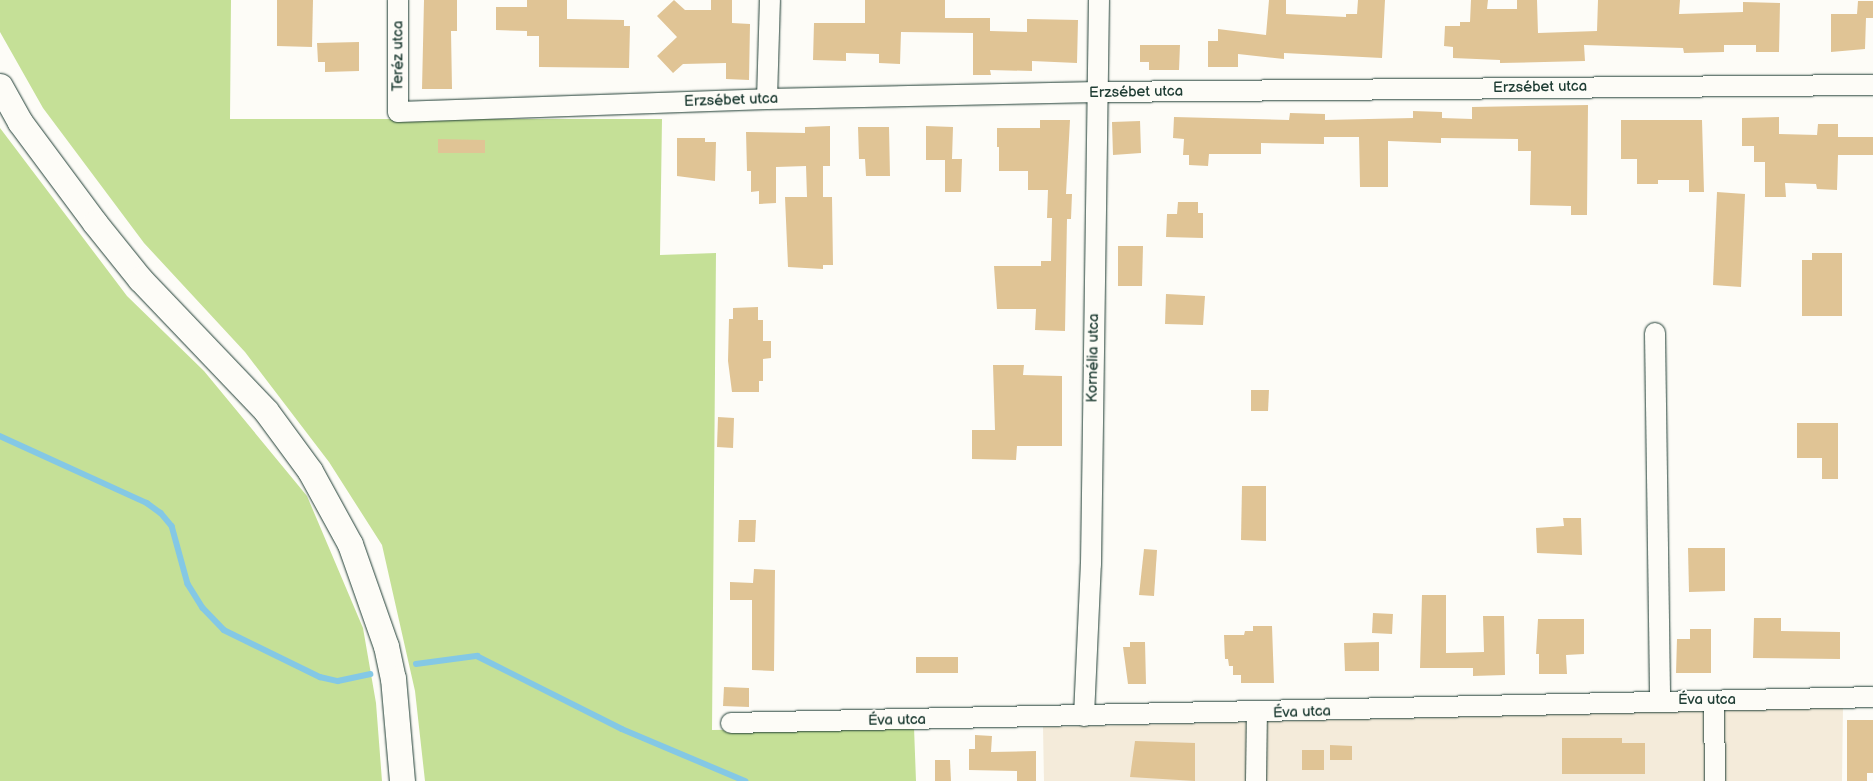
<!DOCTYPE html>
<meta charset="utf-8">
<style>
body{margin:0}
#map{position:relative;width:1873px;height:781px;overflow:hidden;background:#fdfcf7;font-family:"Balsamiq Sans",sans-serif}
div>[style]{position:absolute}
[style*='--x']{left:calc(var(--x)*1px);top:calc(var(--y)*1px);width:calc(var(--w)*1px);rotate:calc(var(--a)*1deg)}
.built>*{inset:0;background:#f4ebda}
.green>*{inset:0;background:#c5e097}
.stream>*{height:5.5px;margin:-2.75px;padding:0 2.75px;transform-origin:2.75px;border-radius:2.75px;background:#84c8e5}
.building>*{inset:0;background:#e0c495}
.roads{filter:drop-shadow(0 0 1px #1f3d34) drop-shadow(0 0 1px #1f3d34)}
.minor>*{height:20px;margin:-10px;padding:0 10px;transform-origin:10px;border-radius:10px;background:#fdfcf7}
.major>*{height:25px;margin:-12.5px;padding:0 12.5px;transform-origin:12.5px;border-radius:12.5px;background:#fdfcf7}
span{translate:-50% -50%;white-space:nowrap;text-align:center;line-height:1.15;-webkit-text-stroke:4px #fdfcf7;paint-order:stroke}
.street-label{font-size:15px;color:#1f3d34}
</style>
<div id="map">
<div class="built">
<i style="clip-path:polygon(1843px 707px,1842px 781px,1044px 781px,1043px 727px)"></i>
</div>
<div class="green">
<i style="clip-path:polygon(0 0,231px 0,230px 119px,662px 119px,660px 255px,716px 253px,712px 730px,914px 727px,916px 781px,425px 781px,415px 691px,382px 545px,329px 462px,245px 352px,144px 243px,43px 108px,0 32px)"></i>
<i style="clip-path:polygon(0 128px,127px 296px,204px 371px,307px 496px,363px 628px,376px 703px,382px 781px,0 781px)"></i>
</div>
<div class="stream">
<i style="--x:0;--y:436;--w:162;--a:24.5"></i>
<i style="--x:147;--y:503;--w:17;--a:36"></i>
<i style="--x:161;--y:513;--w:17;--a:50"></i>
<i style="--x:172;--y:526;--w:60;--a:74.6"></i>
<i style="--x:188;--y:584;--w:28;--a:58"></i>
<i style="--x:203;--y:608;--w:30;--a:46"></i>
<i style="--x:224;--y:630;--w:107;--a:26.1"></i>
<i style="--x:320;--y:677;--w:18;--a:13"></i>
<i style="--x:338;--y:681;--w:33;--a:-12"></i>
<i style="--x:416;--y:664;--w:62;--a:-7.5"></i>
<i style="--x:477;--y:656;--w:162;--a:26.7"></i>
<i style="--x:622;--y:729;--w:134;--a:22.9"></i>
</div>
<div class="building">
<i style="clip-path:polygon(277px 0,313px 0,312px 47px,277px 46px)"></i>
<i style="clip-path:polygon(424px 0,457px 0,457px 31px,451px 31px,452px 89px,422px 89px)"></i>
<i style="clip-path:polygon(527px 0,567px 0,567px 19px,624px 20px,624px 26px,630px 26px,629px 68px,539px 67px,539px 36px,527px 36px,527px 31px,496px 30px,496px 7px,527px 7px)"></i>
<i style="clip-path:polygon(674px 0,685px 10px,711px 10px,711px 0,732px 0,732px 23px,750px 24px,749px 80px,726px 79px,726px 63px,683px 64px,673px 73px,657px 56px,677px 37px,657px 16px)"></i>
<i style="clip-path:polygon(865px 0,945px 0,945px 18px,990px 18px,990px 31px,1027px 32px,1027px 19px,1078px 20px,1077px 63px,1032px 61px,1032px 71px,990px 70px,991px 75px,973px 75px,973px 33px,901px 32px,900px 64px,879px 63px,879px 54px,846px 53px,846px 61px,813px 60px,814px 23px,865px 23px)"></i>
<i style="clip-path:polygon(1269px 0,1286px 0,1286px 14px,1346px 17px,1346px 14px,1357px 14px,1358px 0,1385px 0,1382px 58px,1284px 53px,1284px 59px,1238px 54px,1238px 67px,1208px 67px,1208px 41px,1218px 41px,1218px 29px,1266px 35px)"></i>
<i style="clip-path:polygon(1471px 0,1488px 0,1487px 9px,1517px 9px,1517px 0,1537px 0,1538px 33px,1597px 31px,1598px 0,1680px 0,1679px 14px,1743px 12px,1743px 2px,1780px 3px,1779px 52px,1756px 52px,1756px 45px,1724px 45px,1724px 52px,1684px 53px,1683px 48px,1584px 45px,1585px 61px,1500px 63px,1500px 60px,1453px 58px,1453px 47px,1444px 46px,1445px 26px,1460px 26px,1460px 22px,1470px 22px)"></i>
<i style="clip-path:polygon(1858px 1px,1873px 1px,1873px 18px,1866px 18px,1865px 49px,1831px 52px,1831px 14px,1857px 14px)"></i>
<i style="clip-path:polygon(359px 42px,359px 71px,325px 72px,325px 62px,318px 62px,317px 43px)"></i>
<i style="clip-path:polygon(1140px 45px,1180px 45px,1179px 70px,1149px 70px,1149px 62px,1140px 62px)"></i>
<i style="clip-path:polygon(1588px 105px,1587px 215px,1571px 215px,1571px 206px,1530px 205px,1531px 151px,1518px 151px,1518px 139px,1441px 138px,1441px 143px,1388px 141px,1388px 187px,1360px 187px,1359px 137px,1324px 137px,1324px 144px,1261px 143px,1261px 154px,1209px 154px,1208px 166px,1189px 165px,1189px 155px,1183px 155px,1184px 139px,1173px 138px,1174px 117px,1289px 120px,1290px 113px,1325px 114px,1325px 120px,1413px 118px,1413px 111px,1442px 112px,1442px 118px,1472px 119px,1472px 107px)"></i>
<i style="clip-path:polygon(1779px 117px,1779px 134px,1817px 135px,1818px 124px,1838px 124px,1838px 137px,1873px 137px,1873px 155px,1838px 155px,1837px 190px,1817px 189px,1816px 184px,1785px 183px,1786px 197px,1765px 197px,1765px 162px,1754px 162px,1754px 146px,1742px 146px,1742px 118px)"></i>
<i style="clip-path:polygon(1040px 120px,1070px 120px,1066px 194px,1072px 194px,1071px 219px,1067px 219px,1065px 331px,1035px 330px,1036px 309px,997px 309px,994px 266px,1041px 266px,1041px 261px,1051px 261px,1052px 218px,1047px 218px,1048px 190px,1028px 190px,1028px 171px,999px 171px,999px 147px,997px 147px,997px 128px,1040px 128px)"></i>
<i style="clip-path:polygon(1621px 120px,1702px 120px,1704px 192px,1689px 192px,1689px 180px,1658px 180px,1658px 184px,1637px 184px,1637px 159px,1621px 159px)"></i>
<i style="clip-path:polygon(1140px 121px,1141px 153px,1113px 155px,1112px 122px)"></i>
<i style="clip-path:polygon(830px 126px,830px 166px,823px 166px,823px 197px,832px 197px,833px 265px,823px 265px,823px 269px,788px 267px,785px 197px,807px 197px,806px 166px,776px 167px,776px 203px,759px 204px,759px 191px,751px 192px,751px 171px,747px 171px,746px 132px,805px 133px,805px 127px)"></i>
<i style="clip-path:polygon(926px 126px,953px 127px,952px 159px,962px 159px,961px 192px,945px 192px,945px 160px,926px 160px)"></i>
<i style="clip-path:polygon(858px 127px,889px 127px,890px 176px,866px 176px,865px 159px,859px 159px)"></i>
<i style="clip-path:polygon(677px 138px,705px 138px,705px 142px,716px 142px,715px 181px,677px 176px)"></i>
<i style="clip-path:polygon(438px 139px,485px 140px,485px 153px,438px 153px)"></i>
<i style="clip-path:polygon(1717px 192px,1745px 194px,1741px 287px,1713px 285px)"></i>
<i style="clip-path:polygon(1178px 202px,1198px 202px,1198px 213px,1203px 213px,1203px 238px,1166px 237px,1167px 214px,1177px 214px)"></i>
<i style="clip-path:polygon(1118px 246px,1143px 246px,1142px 286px,1118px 286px)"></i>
<i style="clip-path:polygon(1812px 253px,1842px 253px,1842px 316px,1802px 316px,1802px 260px,1812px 260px)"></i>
<i style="clip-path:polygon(1166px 294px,1205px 296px,1203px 325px,1165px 324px)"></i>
<i style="clip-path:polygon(758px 307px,758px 320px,763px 320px,763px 341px,771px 341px,771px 358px,763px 359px,763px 381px,759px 381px,759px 392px,732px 392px,728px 361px,729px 319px,733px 319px,733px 308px)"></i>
<i style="clip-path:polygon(993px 365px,1024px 365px,1023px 375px,1062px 376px,1062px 446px,1017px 446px,1016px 460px,972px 459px,972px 430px,995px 430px)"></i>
<i style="clip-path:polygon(1251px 390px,1269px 390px,1268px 411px,1251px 411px)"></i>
<i style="clip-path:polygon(718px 417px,734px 418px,733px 448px,717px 447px)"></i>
<i style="clip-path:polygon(1797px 423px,1838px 423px,1838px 479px,1822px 479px,1822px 458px,1797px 458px)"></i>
<i style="clip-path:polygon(1242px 486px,1266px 486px,1266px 541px,1241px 540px)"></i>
<i style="clip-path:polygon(1563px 518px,1581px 518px,1582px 555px,1537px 553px,1536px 528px,1564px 526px)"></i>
<i style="clip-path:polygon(739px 520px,756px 520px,755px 542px,738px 542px)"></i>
<i style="clip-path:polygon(1688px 548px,1725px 548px,1725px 591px,1689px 592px)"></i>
<i style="clip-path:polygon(1144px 549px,1157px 550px,1154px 596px,1139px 595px)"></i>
<i style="clip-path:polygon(754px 569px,775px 570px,774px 671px,752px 670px,752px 600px,730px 600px,730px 582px,753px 583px)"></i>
<i style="clip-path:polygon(1422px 595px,1446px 595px,1446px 653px,1484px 652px,1483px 616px,1504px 616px,1505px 675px,1473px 676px,1473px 668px,1420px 668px)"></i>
<i style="clip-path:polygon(1373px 613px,1393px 614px,1392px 634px,1372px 633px)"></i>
<i style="clip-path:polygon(1754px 618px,1781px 618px,1781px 631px,1840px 632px,1840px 659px,1753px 658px)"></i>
<i style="clip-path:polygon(1538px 619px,1584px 619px,1584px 654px,1566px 655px,1567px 674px,1539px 674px,1539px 654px,1536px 654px)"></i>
<i style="clip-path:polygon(1253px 626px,1272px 626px,1274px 683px,1241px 683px,1241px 675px,1233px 675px,1233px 666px,1229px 666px,1228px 659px,1225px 659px,1224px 635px,1244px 635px,1245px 631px,1253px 631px)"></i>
<i style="clip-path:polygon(1690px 629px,1711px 629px,1711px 673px,1676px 673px,1677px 639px,1690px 639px)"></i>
<i style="clip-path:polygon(1130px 642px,1145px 642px,1146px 684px,1128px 684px,1123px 647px,1130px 647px)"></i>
<i style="clip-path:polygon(1379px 642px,1379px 671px,1345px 671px,1344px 643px)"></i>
<i style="clip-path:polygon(916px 657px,958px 657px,958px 673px,916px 673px)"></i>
<i style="clip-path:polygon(724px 687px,749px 688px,749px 707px,723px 706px)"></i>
<i style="clip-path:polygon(1847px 720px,1873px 720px,1873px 773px,1867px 773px,1867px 781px,1847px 781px)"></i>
<i style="clip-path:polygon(975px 735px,992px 736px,991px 752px,1036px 751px,1036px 781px,1017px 781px,1017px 771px,969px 770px,969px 749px,975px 749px)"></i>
<i style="clip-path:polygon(1562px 738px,1622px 738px,1622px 743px,1645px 743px,1645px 774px,1562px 774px)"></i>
<i style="clip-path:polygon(1135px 741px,1195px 743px,1195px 781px,1130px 777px)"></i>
<i style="clip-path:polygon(1330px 745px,1352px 746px,1352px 760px,1330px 760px)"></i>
<i style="clip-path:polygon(1302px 750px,1324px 750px,1324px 770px,1302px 770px)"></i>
<i style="clip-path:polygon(935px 760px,950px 760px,951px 781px,935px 781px)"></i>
</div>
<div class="roads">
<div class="minor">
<i style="--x:398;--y:0;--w:112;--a:90"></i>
<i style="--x:398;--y:112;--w:369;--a:-2"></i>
<i style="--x:767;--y:99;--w:331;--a:-1.2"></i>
<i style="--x:1098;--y:92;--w:775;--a:-0.52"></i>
<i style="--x:767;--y:99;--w:99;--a:-88.3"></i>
<i style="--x:1655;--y:333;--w:367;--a:89.2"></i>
<i style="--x:1714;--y:701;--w:80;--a:89.3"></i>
<i style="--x:1084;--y:716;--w:152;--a:-87.4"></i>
<i style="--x:1091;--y:564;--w:564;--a:-89.19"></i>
<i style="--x:731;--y:723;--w:1142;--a:-1.3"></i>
<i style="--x:1256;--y:781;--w:68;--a:-89.2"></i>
</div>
<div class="major">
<i style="--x:0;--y:86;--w:41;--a:60.9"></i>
<i style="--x:20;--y:122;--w:126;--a:53.4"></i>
<i style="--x:95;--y:223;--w:72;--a:51.2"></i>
<i style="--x:140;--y:279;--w:182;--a:46.3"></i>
<i style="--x:266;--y:411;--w:74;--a:53.7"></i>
<i style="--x:310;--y:471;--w:83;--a:61.3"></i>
<i style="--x:350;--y:544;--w:108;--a:70.6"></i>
<i style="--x:386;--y:646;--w:33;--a:78"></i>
<i style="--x:393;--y:678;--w:103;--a:85"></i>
</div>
</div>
<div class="street-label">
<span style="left:398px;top:56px;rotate:-90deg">Teréz utca</span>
<span style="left:1540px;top:87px;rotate:-1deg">Erzsébet utca</span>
<span style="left:1136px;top:92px;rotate:-1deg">Erzsébet utca</span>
<span style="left:731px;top:100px;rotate:-2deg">Erzsébet utca</span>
<span style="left:1093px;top:358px;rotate:-89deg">Kornélia utca</span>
<span style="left:1707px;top:700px">Éva utca</span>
<span style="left:1302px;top:712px;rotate:-2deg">Éva utca</span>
<span style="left:897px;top:720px;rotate:-1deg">Éva utca</span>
</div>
</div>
